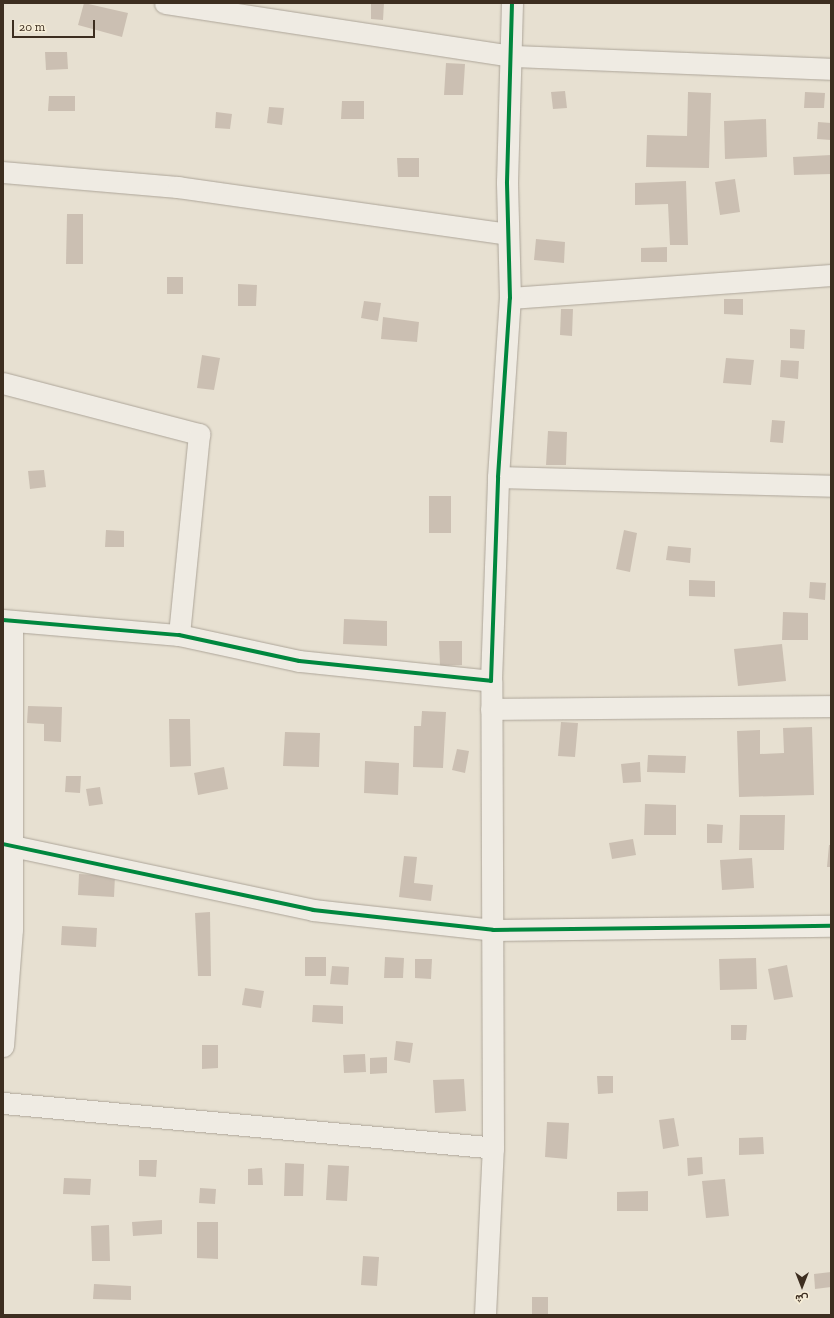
<!DOCTYPE html>
<meta charset="utf-8">
<style>
body{margin:0}
#map{position:relative;width:834px;height:1318px;overflow:hidden;background:#e7e0d1;font-family:"Zilla Slab",Vazirmatn,serif}
div>[style]{position:absolute}
[style*='--x']{left:calc(var(--x)*1px);top:calc(var(--y)*1px);width:calc(var(--w)*1px);rotate:calc(var(--a)*1deg)}
.building>*{inset:0;background:#cbbfb2}
.roads{filter:drop-shadow(0 0 1px #ada599) drop-shadow(0 0 1px #ada599)}
.street>*{height:21px;margin:-10.5px;padding:0 10.5px;transform-origin:10.5px;border-radius:10.5px;background:#efebe3}
.cycleway>*{height:4px;margin:-2px;padding:0 2px;transform-origin:2px;border-radius:2px;background:#00873e}
span{translate:-50% -50%;white-space:nowrap;text-align:center;line-height:1.15;-webkit-text-stroke:4px #f7eed8;paint-order:stroke}
.frame{position:absolute;inset:0;border:4px solid #3d2e20;pointer-events:none}
.north{position:absolute;left:782px;top:1266px;width:40px;height:40px;-webkit-text-stroke:3px #f7eed8;paint-order:stroke;rotate:180deg;font-size:11px;font-weight:700;line-height:16px;text-align:center;color:#3d2e20}
.north::after{content:'';display:block;margin:auto;width:14px;height:18px;background:#3d2e20;clip-path:polygon(50% 0,100% 100%,50% 72%,0 100%)}
.scale{position:absolute;left:12px;top:20px;width:83px;height:18px;box-sizing:border-box;border:2px solid #3d2e20;border-top:0;padding-left:5px;font-size:12px;line-height:14px;white-space:nowrap;color:#3d2e20;-webkit-text-stroke:3px #f7eed8;paint-order:stroke}
</style>
<div id="map">
<div class="building">
<i style="clip-path:polygon(84px 3px,128px 13px,122px 37px,78px 25px)"></i>
<i style="clip-path:polygon(371px 3px,384px 3px,383px 20px,371px 19px)"></i>
<i style="clip-path:polygon(45px 52px,67px 52px,68px 69px,46px 70px)"></i>
<i style="clip-path:polygon(446px 63px,465px 64px,463px 95px,444px 95px)"></i>
<i style="clip-path:polygon(565px 91px,567px 108px,553px 109px,551px 92px)"></i>
<i style="clip-path:polygon(688px 92px,711px 93px,709px 168px,646px 167px,647px 135px,687px 136px)"></i>
<i style="clip-path:polygon(805px 92px,825px 93px,824px 108px,804px 108px)"></i>
<i style="clip-path:polygon(49px 96px,75px 96px,75px 111px,48px 111px)"></i>
<i style="clip-path:polygon(342px 101px,364px 101px,364px 119px,341px 119px)"></i>
<i style="clip-path:polygon(269px 107px,284px 108px,282px 125px,267px 123px)"></i>
<i style="clip-path:polygon(216px 112px,232px 114px,230px 129px,215px 128px)"></i>
<i style="clip-path:polygon(766px 119px,767px 157px,725px 159px,724px 121px)"></i>
<i style="clip-path:polygon(818px 122px,831px 123px,831px 140px,817px 139px)"></i>
<i style="clip-path:polygon(831px 155px,831px 174px,794px 175px,793px 157px)"></i>
<i style="clip-path:polygon(397px 158px,419px 158px,419px 177px,398px 177px)"></i>
<i style="clip-path:polygon(735px 179px,740px 212px,720px 215px,715px 182px)"></i>
<i style="clip-path:polygon(686px 181px,688px 245px,670px 245px,668px 204px,635px 205px,635px 183px)"></i>
<i style="clip-path:polygon(67px 214px,83px 214px,83px 264px,66px 264px)"></i>
<i style="clip-path:polygon(536px 239px,565px 242px,564px 263px,534px 260px)"></i>
<i style="clip-path:polygon(667px 247px,667px 262px,641px 262px,641px 248px)"></i>
<i style="clip-path:polygon(167px 277px,183px 277px,183px 294px,167px 294px)"></i>
<i style="clip-path:polygon(238px 284px,257px 285px,256px 306px,238px 306px)"></i>
<i style="clip-path:polygon(724px 299px,743px 299px,743px 315px,724px 314px)"></i>
<i style="clip-path:polygon(364px 301px,381px 303px,378px 321px,361px 318px)"></i>
<i style="clip-path:polygon(561px 309px,573px 309px,572px 336px,560px 335px)"></i>
<i style="clip-path:polygon(383px 317px,419px 322px,417px 342px,381px 339px)"></i>
<i style="clip-path:polygon(790px 329px,805px 330px,804px 349px,790px 348px)"></i>
<i style="clip-path:polygon(202px 355px,220px 358px,214px 390px,197px 388px)"></i>
<i style="clip-path:polygon(726px 358px,754px 360px,751px 385px,723px 383px)"></i>
<i style="clip-path:polygon(781px 360px,799px 361px,798px 379px,780px 377px)"></i>
<i style="clip-path:polygon(772px 420px,785px 421px,783px 443px,770px 442px)"></i>
<i style="clip-path:polygon(548px 431px,567px 432px,566px 465px,546px 465px)"></i>
<i style="clip-path:polygon(44px 470px,46px 487px,30px 489px,28px 471px)"></i>
<i style="clip-path:polygon(429px 496px,451px 496px,451px 533px,429px 533px)"></i>
<i style="clip-path:polygon(106px 530px,124px 531px,124px 547px,105px 547px)"></i>
<i style="clip-path:polygon(624px 530px,637px 533px,630px 572px,616px 569px)"></i>
<i style="clip-path:polygon(668px 546px,691px 548px,690px 563px,666px 560px)"></i>
<i style="clip-path:polygon(689px 580px,715px 581px,715px 597px,689px 596px)"></i>
<i style="clip-path:polygon(810px 582px,826px 583px,825px 600px,809px 598px)"></i>
<i style="clip-path:polygon(783px 612px,808px 613px,808px 640px,782px 640px)"></i>
<i style="clip-path:polygon(344px 619px,387px 621px,387px 646px,343px 644px)"></i>
<i style="clip-path:polygon(439px 641px,462px 641px,462px 665px,440px 666px)"></i>
<i style="clip-path:polygon(782px 644px,786px 681px,738px 686px,734px 649px)"></i>
<i style="clip-path:polygon(28px 706px,62px 707px,61px 742px,44px 741px,44px 724px,27px 723px)"></i>
<i style="clip-path:polygon(422px 711px,446px 712px,443px 768px,413px 767px,414px 726px,421px 726px)"></i>
<i style="clip-path:polygon(169px 719px,190px 719px,191px 766px,170px 767px)"></i>
<i style="clip-path:polygon(561px 722px,578px 723px,575px 757px,558px 756px)"></i>
<i style="clip-path:polygon(812px 727px,814px 795px,739px 797px,737px 731px,760px 730px,760px 754px,784px 753px,783px 728px)"></i>
<i style="clip-path:polygon(285px 732px,320px 733px,319px 767px,283px 766px)"></i>
<i style="clip-path:polygon(457px 749px,469px 751px,465px 773px,452px 770px)"></i>
<i style="clip-path:polygon(648px 755px,686px 756px,685px 773px,647px 772px)"></i>
<i style="clip-path:polygon(365px 761px,399px 763px,398px 795px,364px 793px)"></i>
<i style="clip-path:polygon(640px 762px,641px 782px,623px 783px,621px 764px)"></i>
<i style="clip-path:polygon(224px 767px,228px 789px,198px 795px,194px 773px)"></i>
<i style="clip-path:polygon(66px 776px,81px 776px,80px 793px,65px 792px)"></i>
<i style="clip-path:polygon(100px 787px,103px 804px,89px 806px,86px 789px)"></i>
<i style="clip-path:polygon(645px 804px,676px 805px,676px 835px,644px 835px)"></i>
<i style="clip-path:polygon(740px 815px,785px 815px,784px 850px,739px 850px)"></i>
<i style="clip-path:polygon(707px 824px,723px 825px,722px 843px,707px 843px)"></i>
<i style="clip-path:polygon(633px 839px,636px 855px,612px 859px,609px 843px)"></i>
<i style="clip-path:polygon(829px 845px,831px 845px,831px 867px,827px 867px)"></i>
<i style="clip-path:polygon(404px 856px,417px 857px,414px 883px,433px 885px,431px 901px,399px 897px)"></i>
<i style="clip-path:polygon(752px 858px,754px 888px,722px 890px,720px 860px)"></i>
<i style="clip-path:polygon(79px 874px,115px 876px,114px 897px,78px 895px)"></i>
<i style="clip-path:polygon(210px 912px,211px 976px,198px 976px,195px 913px)"></i>
<i style="clip-path:polygon(62px 926px,97px 928px,96px 947px,61px 945px)"></i>
<i style="clip-path:polygon(305px 957px,326px 957px,326px 976px,305px 976px)"></i>
<i style="clip-path:polygon(385px 957px,404px 958px,403px 978px,384px 978px)"></i>
<i style="clip-path:polygon(756px 958px,757px 989px,720px 990px,719px 959px)"></i>
<i style="clip-path:polygon(415px 959px,432px 959px,431px 979px,415px 978px)"></i>
<i style="clip-path:polygon(787px 965px,793px 997px,774px 1000px,768px 969px)"></i>
<i style="clip-path:polygon(332px 966px,349px 967px,348px 985px,330px 984px)"></i>
<i style="clip-path:polygon(245px 988px,264px 991px,261px 1008px,242px 1005px)"></i>
<i style="clip-path:polygon(313px 1005px,343px 1006px,343px 1024px,312px 1022px)"></i>
<i style="clip-path:polygon(731px 1025px,747px 1025px,746px 1040px,731px 1040px)"></i>
<i style="clip-path:polygon(396px 1041px,413px 1043px,410px 1063px,394px 1060px)"></i>
<i style="clip-path:polygon(202px 1045px,218px 1045px,218px 1068px,202px 1069px)"></i>
<i style="clip-path:polygon(365px 1054px,366px 1072px,344px 1073px,343px 1055px)"></i>
<i style="clip-path:polygon(387px 1057px,387px 1073px,370px 1074px,370px 1058px)"></i>
<i style="clip-path:polygon(597px 1076px,613px 1076px,613px 1093px,598px 1094px)"></i>
<i style="clip-path:polygon(464px 1079px,466px 1111px,435px 1113px,433px 1080px)"></i>
<i style="clip-path:polygon(674px 1118px,679px 1146px,663px 1149px,659px 1120px)"></i>
<i style="clip-path:polygon(547px 1122px,569px 1123px,567px 1159px,545px 1157px)"></i>
<i style="clip-path:polygon(763px 1137px,764px 1154px,739px 1155px,739px 1138px)"></i>
<i style="clip-path:polygon(702px 1157px,703px 1174px,688px 1176px,687px 1158px)"></i>
<i style="clip-path:polygon(139px 1160px,157px 1160px,156px 1177px,139px 1176px)"></i>
<i style="clip-path:polygon(285px 1163px,304px 1164px,303px 1196px,284px 1196px)"></i>
<i style="clip-path:polygon(328px 1165px,349px 1166px,347px 1201px,326px 1200px)"></i>
<i style="clip-path:polygon(262px 1168px,263px 1185px,248px 1185px,248px 1169px)"></i>
<i style="clip-path:polygon(64px 1178px,91px 1179px,90px 1195px,63px 1194px)"></i>
<i style="clip-path:polygon(725px 1179px,729px 1216px,706px 1218px,702px 1181px)"></i>
<i style="clip-path:polygon(200px 1188px,216px 1189px,215px 1204px,199px 1203px)"></i>
<i style="clip-path:polygon(648px 1191px,648px 1211px,617px 1211px,617px 1192px)"></i>
<i style="clip-path:polygon(162px 1220px,162px 1234px,133px 1236px,132px 1222px)"></i>
<i style="clip-path:polygon(197px 1222px,218px 1222px,218px 1259px,197px 1258px)"></i>
<i style="clip-path:polygon(109px 1225px,110px 1261px,92px 1261px,91px 1226px)"></i>
<i style="clip-path:polygon(363px 1256px,379px 1257px,377px 1286px,361px 1285px)"></i>
<i style="clip-path:polygon(831px 1272px,831px 1287px,815px 1289px,814px 1274px)"></i>
<i style="clip-path:polygon(94px 1284px,131px 1286px,131px 1300px,93px 1299px)"></i>
<i style="clip-path:polygon(532px 1297px,548px 1297px,548px 1315px,532px 1315px)"></i>
</div>
<div class="roads">
<div class="street">
<i style="--x:165;--y:3;--w:351;--a:8.7"></i>
<i style="--x:512;--y:56;--w:319;--a:2.3"></i>
<i style="--x:3;--y:172;--w:176;--a:4.9"></i>
<i style="--x:178;--y:187;--w:333;--a:8.1"></i>
<i style="--x:510;--y:298;--w:322;--a:-4.1"></i>
<i style="--x:3;--y:383;--w:203;--a:14.6"></i>
<i style="--x:199;--y:434;--w:202;--a:95.7"></i>
<i style="--x:498;--y:477;--w:333;--a:1.5"></i>
<i style="--x:3;--y:620;--w:177;--a:4.9"></i>
<i style="--x:179;--y:635;--w:123;--a:12.2"></i>
<i style="--x:299;--y:661;--w:193;--a:5.9"></i>
<i style="--x:491;--y:681;--w:204;--a:-88"></i>
<i style="--x:498;--y:477;--w:179;--a:-86.2"></i>
<i style="--x:510;--y:298;--w:116;--a:-91.5"></i>
<i style="--x:507;--y:182;--w:179;--a:-88.4"></i>
<i style="--x:491;--y:709;--w:340;--a:-0.5"></i>
<i style="--x:3;--y:844;--w:317;--a:12"></i>
<i style="--x:313;--y:910;--w:181;--a:6.3"></i>
<i style="--x:493;--y:930;--w:338;--a:-0.7"></i>
<i style="--x:3;--y:1046;--w:117;--a:-85.6"></i>
<i style="--x:12;--y:929;--w:307;--a:-90"></i>
<i style="--x:3;--y:1103;--w:492;--a:5.2"></i>
<i style="--x:485;--y:1315;--w:167;--a:-87.3"></i>
<i style="--x:493;--y:1148;--w:467;--a:-90.2"></i>
</div>
</div>
<div class="cycleway">
<i style="--x:3;--y:620;--w:177;--a:4.9"></i>
<i style="--x:179;--y:635;--w:123;--a:12.2"></i>
<i style="--x:299;--y:661;--w:193;--a:5.9"></i>
<i style="--x:491;--y:681;--w:204;--a:-88"></i>
<i style="--x:498;--y:477;--w:179;--a:-86.2"></i>
<i style="--x:510;--y:298;--w:116;--a:-91.5"></i>
<i style="--x:507;--y:182;--w:179;--a:-88.4"></i>
<i style="--x:3;--y:844;--w:317;--a:12"></i>
<i style="--x:313;--y:910;--w:181;--a:6.3"></i>
<i style="--x:493;--y:930;--w:338;--a:-0.7"></i>
</div>
<div class="frame"></div>
<div class="north">ش</div>
<div class="scale">20 m</div>
</div>
